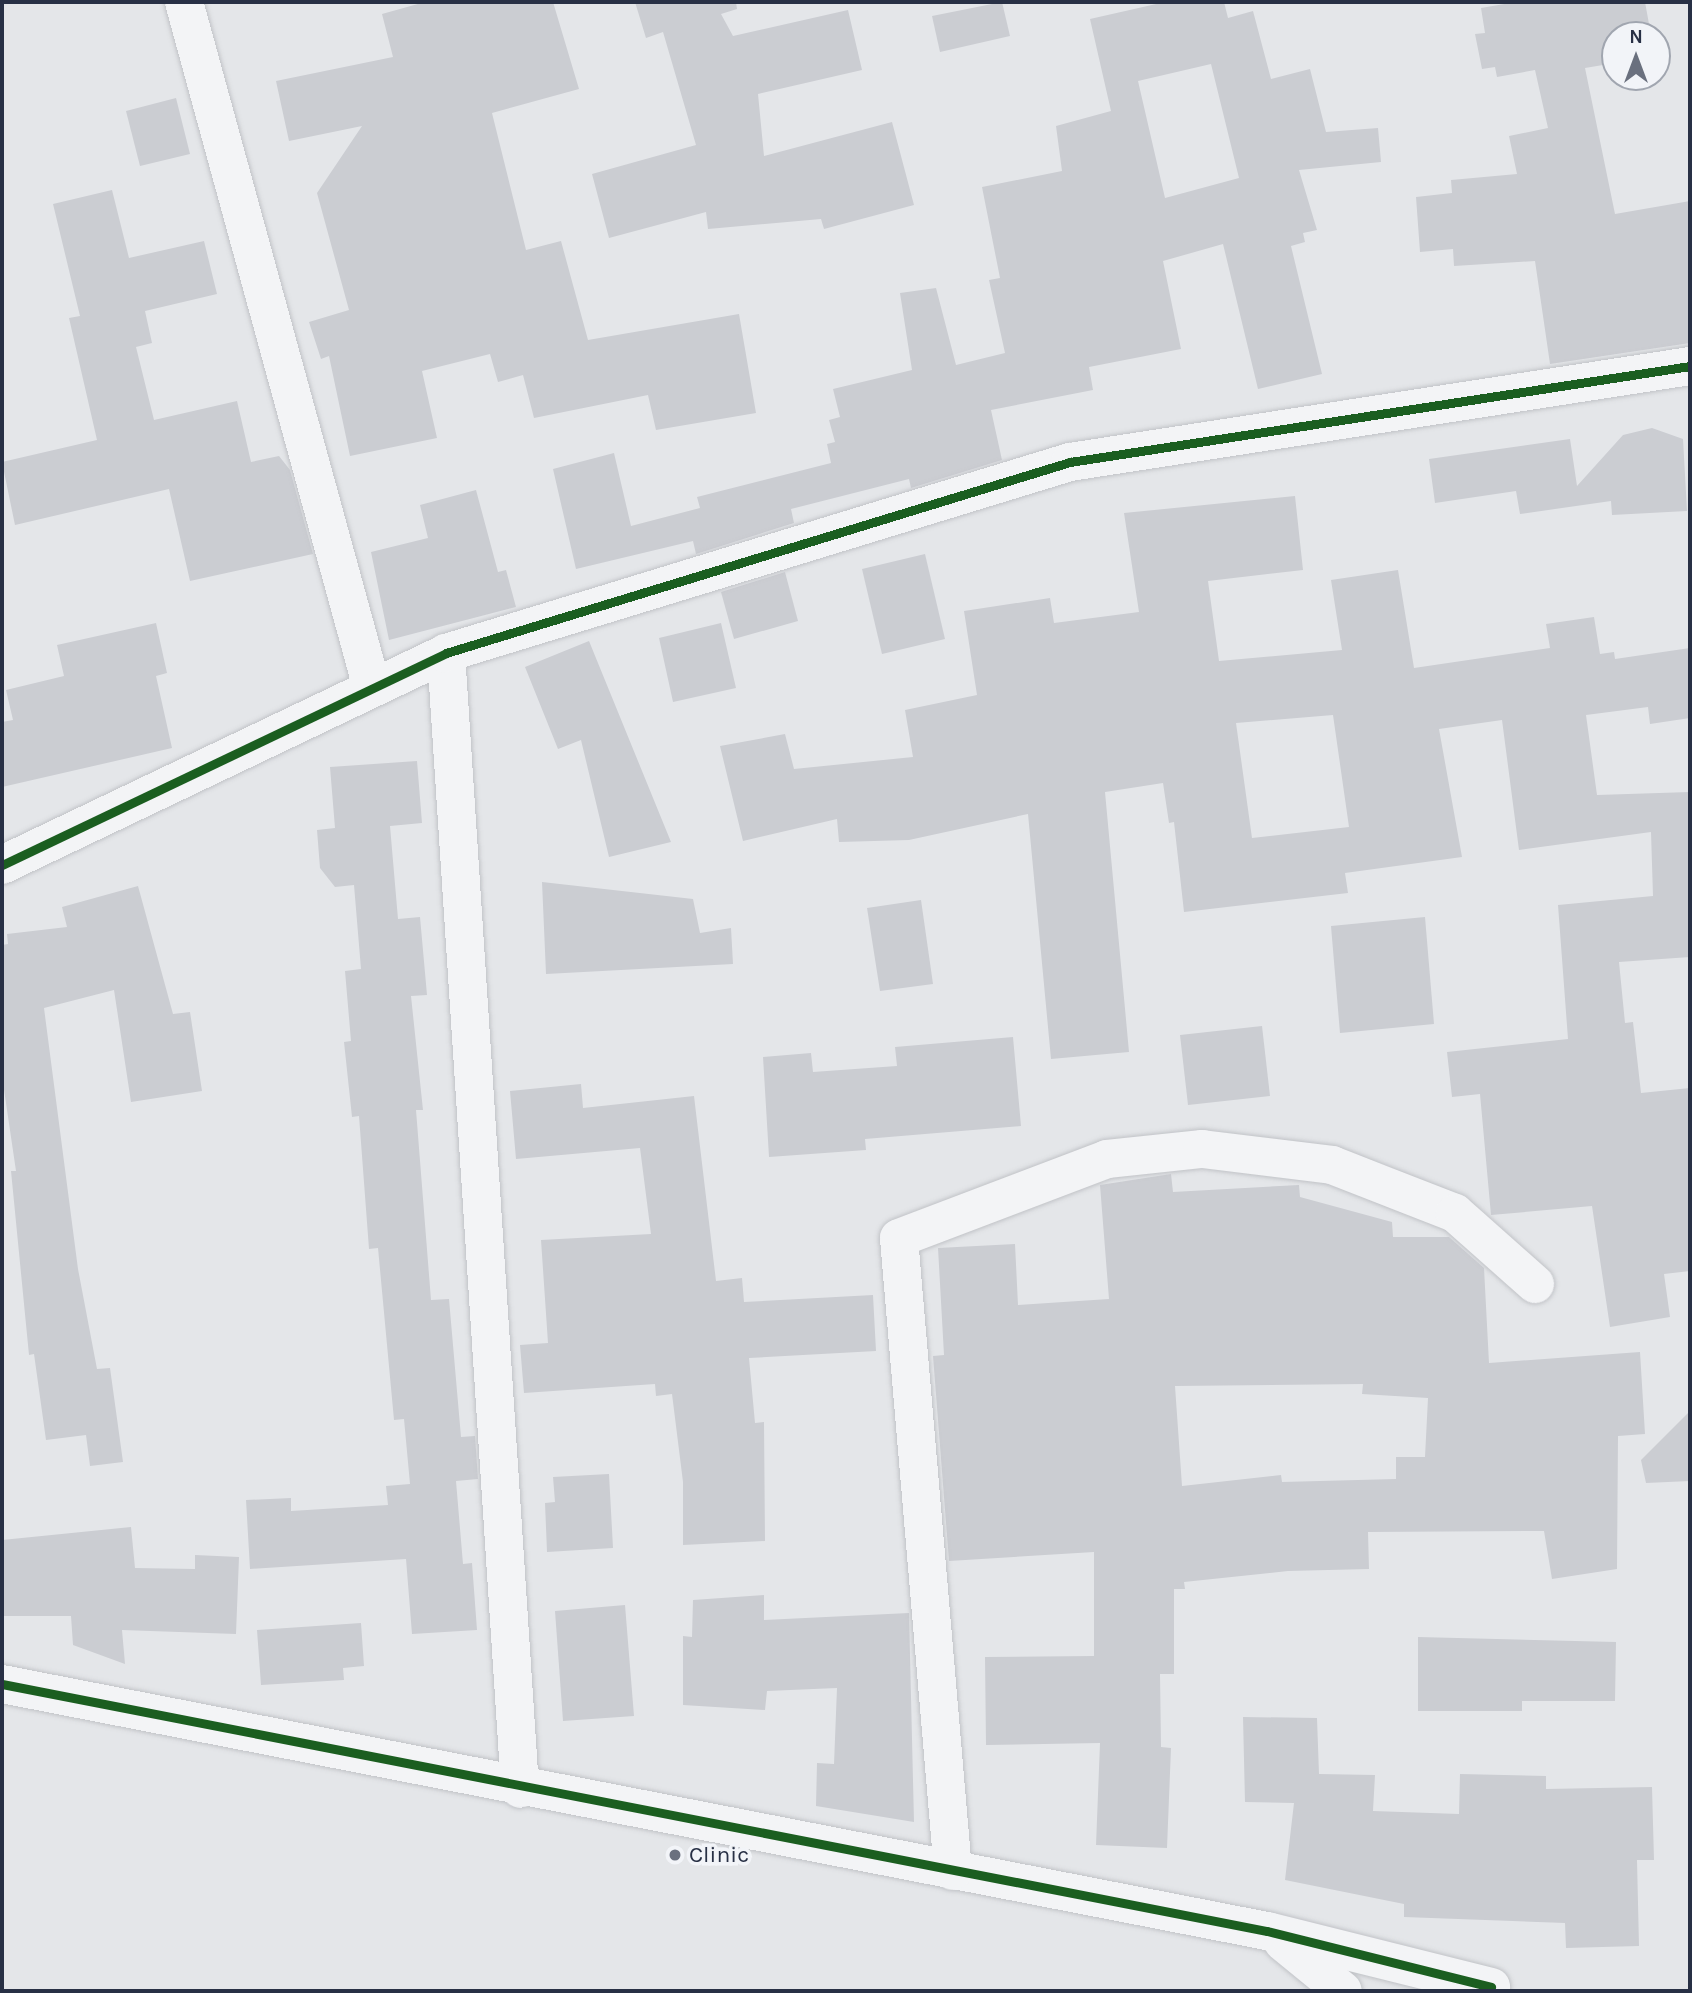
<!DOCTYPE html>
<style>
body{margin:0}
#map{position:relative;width:1692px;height:1993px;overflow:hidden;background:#e4e6e9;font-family:Karla,sans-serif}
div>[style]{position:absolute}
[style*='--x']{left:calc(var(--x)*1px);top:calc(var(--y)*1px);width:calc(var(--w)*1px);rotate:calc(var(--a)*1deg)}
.building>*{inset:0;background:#cbcdd2}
.roads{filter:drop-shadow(0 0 2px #c1c3c7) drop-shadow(0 0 2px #c1c3c7)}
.minor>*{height:38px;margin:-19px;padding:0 19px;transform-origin:19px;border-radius:19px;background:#f3f4f6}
.cycleway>*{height:9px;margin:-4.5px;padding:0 4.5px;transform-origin:4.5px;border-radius:4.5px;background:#1b5e20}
.dots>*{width:19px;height:19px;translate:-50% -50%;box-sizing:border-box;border:4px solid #f2f4f8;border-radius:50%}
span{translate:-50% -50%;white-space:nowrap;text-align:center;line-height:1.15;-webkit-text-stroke:7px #f2f4f8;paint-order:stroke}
.poi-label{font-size:23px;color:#283045}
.left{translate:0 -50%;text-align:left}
.frame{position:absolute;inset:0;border:4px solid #283045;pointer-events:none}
.north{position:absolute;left:1601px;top:21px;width:70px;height:70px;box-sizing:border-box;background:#f2f4f8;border:2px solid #a1a6b0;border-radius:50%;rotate:0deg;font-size:19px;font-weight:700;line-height:28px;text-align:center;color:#283045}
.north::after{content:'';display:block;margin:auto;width:24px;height:32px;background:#6a707e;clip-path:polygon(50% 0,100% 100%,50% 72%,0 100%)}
</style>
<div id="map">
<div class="building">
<i style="clip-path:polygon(425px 2px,553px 2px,579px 89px,492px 113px,526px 250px,561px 241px,588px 340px,739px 314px,756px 413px,656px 430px,648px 395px,534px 418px,523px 375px,498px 382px,490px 354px,422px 371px,437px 438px,350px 456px,329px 356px,321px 359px,309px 322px,349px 310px,317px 193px,362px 126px,289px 141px,276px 81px,393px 57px,382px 14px)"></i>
<i style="clip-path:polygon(635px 2px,736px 2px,737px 9px,721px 14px,733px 36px,848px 10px,862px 70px,758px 94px,764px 156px,892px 122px,914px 205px,824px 229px,821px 219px,708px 229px,706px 212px,609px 238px,592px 174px,696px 145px,663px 32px,646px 38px)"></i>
<i style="clip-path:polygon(1002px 2px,1010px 36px,940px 52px,932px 16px)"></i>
<i style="clip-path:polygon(evenodd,1165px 2px,1224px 2px,1228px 18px,1253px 11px,1271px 79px,1310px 69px,1326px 132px,1378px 128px,1381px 162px,1299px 170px,1317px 230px,1303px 233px,1305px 242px,1291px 246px,1322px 374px,1258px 389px,1223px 244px,1163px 261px,1181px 349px,1089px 367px,1093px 390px,991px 410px,1002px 460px,911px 488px,909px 479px,791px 509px,794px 523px,696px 554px,693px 541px,576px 569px,553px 469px,614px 453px,631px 526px,700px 508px,697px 497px,831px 463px,827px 444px,835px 442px,829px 420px,840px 417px,833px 389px,912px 370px,900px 293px,936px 288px,956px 365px,1005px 353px,989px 280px,1000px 278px,982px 187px,1062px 171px,1056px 126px,1111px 111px,1090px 19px,1165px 2px,1211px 64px,1239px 178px,1165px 198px,1138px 81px,1211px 64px)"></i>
<i style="clip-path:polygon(1516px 2px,1645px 2px,1651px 35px,1615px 35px,1615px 63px,1585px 68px,1615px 214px,1690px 201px,1690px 343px,1550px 364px,1535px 261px,1454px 266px,1453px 249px,1420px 252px,1416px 197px,1452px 193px,1451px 180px,1517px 174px,1509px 136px,1548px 128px,1535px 70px,1497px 77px,1495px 67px,1482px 69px,1475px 34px,1485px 33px,1481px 8px)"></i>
<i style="clip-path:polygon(176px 98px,190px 154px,140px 166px,126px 111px)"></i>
<i style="clip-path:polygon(112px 190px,129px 258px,204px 241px,217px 294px,145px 311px,152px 343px,136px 347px,154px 420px,237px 401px,251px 462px,279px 456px,290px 470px,313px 554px,190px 581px,169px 489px,15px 525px,2px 462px,97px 440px,69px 318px,80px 316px,53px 204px)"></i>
<i style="clip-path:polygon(1652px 428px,1683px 439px,1687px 511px,1612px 515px,1611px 501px,1520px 514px,1516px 491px,1435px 503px,1429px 459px,1570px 439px,1577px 486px,1623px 435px)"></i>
<i style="clip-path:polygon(476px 490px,498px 572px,506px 570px,516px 607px,389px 640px,371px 552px,428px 538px,420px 505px)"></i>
<i style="clip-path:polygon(evenodd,1295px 496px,1303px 570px,1208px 581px,1219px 661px,1342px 650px,1331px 580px,1398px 570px,1414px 668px,1550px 648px,1546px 624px,1594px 617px,1600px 654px,1614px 652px,1615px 659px,1690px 648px,1690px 718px,1650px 724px,1648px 707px,1586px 715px,1597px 795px,1690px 792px,1690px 957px,1619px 962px,1625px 1023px,1633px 1022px,1641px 1093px,1690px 1088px,1690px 1271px,1664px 1274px,1670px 1317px,1610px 1327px,1592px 1206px,1491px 1215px,1480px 1094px,1452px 1097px,1447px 1052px,1568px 1039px,1558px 905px,1653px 896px,1651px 832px,1519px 850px,1502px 720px,1439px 729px,1462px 857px,1345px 873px,1348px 893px,1184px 912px,1174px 822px,1169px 823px,1163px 783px,1105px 792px,1129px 1052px,1051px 1059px,1028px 814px,909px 840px,839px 842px,837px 819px,743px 841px,720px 746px,785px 734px,794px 769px,913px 757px,905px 710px,977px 695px,964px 611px,1050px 598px,1054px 623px,1139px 612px,1124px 513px,1295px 496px,1333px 715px,1349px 827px,1252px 838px,1236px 723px,1333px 715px)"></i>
<i style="clip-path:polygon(925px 554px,945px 639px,882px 654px,862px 569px)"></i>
<i style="clip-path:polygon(785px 572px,798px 621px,734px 639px,721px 592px)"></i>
<i style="clip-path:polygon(156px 623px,167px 673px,156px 676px,172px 748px,2px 787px,2px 722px,13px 720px,6px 690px,64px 676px,57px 645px)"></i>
<i style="clip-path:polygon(721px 623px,736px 688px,673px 702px,659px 638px)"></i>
<i style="clip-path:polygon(589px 641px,671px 842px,609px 857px,581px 740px,558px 749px,525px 667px)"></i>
<i style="clip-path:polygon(417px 761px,422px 823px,390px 826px,398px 919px,420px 917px,427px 995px,411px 996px,423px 1110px,416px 1110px,431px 1300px,449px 1299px,461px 1437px,475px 1436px,478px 1479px,456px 1481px,463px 1564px,472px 1563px,477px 1630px,412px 1634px,406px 1559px,250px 1569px,246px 1500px,291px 1498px,291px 1511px,388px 1505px,386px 1486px,410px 1484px,404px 1419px,394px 1420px,378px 1248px,369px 1249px,359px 1116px,352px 1117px,344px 1042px,351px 1041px,345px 971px,361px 969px,354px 885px,335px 887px,320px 868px,317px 830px,335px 828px,330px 767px)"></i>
<i style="clip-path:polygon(542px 882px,693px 899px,700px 933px,731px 928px,733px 964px,546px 974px)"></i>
<i style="clip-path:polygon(138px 886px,173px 1014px,190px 1012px,202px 1091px,131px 1102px,114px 990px,44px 1008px,78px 1269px,97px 1369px,110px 1368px,123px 1462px,90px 1466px,86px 1435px,46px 1440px,34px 1354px,29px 1355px,11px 1171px,16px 1171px,2px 1076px,2px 945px,8px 944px,7px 934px,67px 927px,62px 907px)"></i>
<i style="clip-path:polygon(921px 900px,933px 984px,880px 991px,867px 908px)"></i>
<i style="clip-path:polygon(1425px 917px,1434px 1024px,1340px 1033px,1331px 926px)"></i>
<i style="clip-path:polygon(1262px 1026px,1270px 1096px,1188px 1105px,1180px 1035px)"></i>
<i style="clip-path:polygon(1013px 1037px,1021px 1126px,865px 1139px,866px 1150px,769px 1157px,763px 1057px,811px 1053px,813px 1072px,897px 1066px,895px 1047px)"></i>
<i style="clip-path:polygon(581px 1084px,583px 1108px,694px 1096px,716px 1281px,742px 1278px,744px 1302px,873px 1295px,876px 1351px,749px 1358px,755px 1423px,764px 1422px,765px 1541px,683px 1545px,683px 1482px,672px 1394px,656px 1396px,655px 1384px,524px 1393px,520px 1345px,548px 1343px,541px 1240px,651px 1234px,640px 1148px,516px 1159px,510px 1091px)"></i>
<i style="clip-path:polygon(evenodd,1171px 1174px,1173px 1192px,1299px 1185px,1300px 1197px,1392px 1222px,1393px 1237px,1449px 1237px,1484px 1268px,1489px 1363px,1640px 1352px,1645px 1434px,1618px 1436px,1617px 1569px,1552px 1579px,1544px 1531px,1368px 1532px,1369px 1569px,1288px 1571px,1184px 1582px,1185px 1589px,1174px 1589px,1174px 1674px,1160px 1674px,1161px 1747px,1171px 1748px,1167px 1848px,1096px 1845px,1100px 1743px,986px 1745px,985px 1657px,1094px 1656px,1094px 1552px,949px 1561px,933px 1356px,944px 1355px,938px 1248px,1015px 1244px,1018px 1305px,1109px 1299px,1100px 1185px,1171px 1174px,1363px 1384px,1362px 1394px,1428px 1398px,1425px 1457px,1396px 1457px,1396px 1479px,1282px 1482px,1281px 1475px,1182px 1486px,1175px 1386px,1363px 1384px)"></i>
<i style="clip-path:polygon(1690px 1411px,1690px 1481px,1646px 1483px,1641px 1460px)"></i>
<i style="clip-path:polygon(609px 1474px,613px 1548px,547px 1552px,545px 1503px,555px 1502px,553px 1477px)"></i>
<i style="clip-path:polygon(131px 1527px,135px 1568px,195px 1569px,195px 1555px,239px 1557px,236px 1634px,122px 1630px,125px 1664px,73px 1645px,71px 1616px,2px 1616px,2px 1540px)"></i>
<i style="clip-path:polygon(764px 1595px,764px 1620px,909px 1613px,914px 1822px,816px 1806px,817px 1763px,834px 1764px,837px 1688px,767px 1691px,765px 1710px,683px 1705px,683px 1636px,692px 1637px,693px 1600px)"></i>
<i style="clip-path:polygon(625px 1605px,634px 1716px,563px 1721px,555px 1611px)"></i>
<i style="clip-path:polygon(361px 1623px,364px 1666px,343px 1668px,344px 1680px,261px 1685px,257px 1630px)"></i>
<i style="clip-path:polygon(1418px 1637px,1616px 1642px,1615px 1701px,1522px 1701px,1522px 1711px,1418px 1711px)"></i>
<i style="clip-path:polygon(1243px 1717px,1317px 1718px,1319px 1774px,1375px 1775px,1373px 1811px,1459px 1814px,1460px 1774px,1546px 1776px,1546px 1789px,1652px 1787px,1654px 1860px,1637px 1860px,1639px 1946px,1566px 1948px,1565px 1923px,1404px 1917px,1404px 1904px,1285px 1880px,1294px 1803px,1245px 1802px)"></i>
</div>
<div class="roads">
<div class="minor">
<i style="--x:184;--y:2;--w:711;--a:74.67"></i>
<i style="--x:446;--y:653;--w:1138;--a:86.27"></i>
<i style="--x:2;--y:865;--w:492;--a:-25.5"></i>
<i style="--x:446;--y:653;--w:653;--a:-17.02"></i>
<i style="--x:1070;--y:462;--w:627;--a:-8.8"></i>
<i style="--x:2;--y:1684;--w:1289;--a:11.05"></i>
<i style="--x:1267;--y:1931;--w:231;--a:14"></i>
<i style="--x:953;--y:1871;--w:635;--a:-94.88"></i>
<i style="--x:899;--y:1238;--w:222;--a:-20.8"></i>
<i style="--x:1107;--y:1159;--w:96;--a:-6"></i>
<i style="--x:1202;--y:1149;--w:131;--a:7"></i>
<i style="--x:1332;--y:1165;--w:132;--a:21.3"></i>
<i style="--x:1455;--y:1213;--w:107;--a:41.6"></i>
<i style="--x:1283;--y:1942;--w:77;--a:39.2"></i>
</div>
</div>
<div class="cycleway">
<i style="--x:2;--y:865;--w:492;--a:-25.5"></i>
<i style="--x:446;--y:653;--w:653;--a:-17.02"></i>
<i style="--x:1070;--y:462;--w:627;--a:-8.8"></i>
<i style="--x:2;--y:1684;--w:1289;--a:11.05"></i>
<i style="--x:1267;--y:1931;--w:231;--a:14"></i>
</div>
<div class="dots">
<i style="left:675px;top:1855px;background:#6a707e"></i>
</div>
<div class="poi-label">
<span class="left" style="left:689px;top:1855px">Clinic</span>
</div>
<div class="frame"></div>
<div class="north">N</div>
</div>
